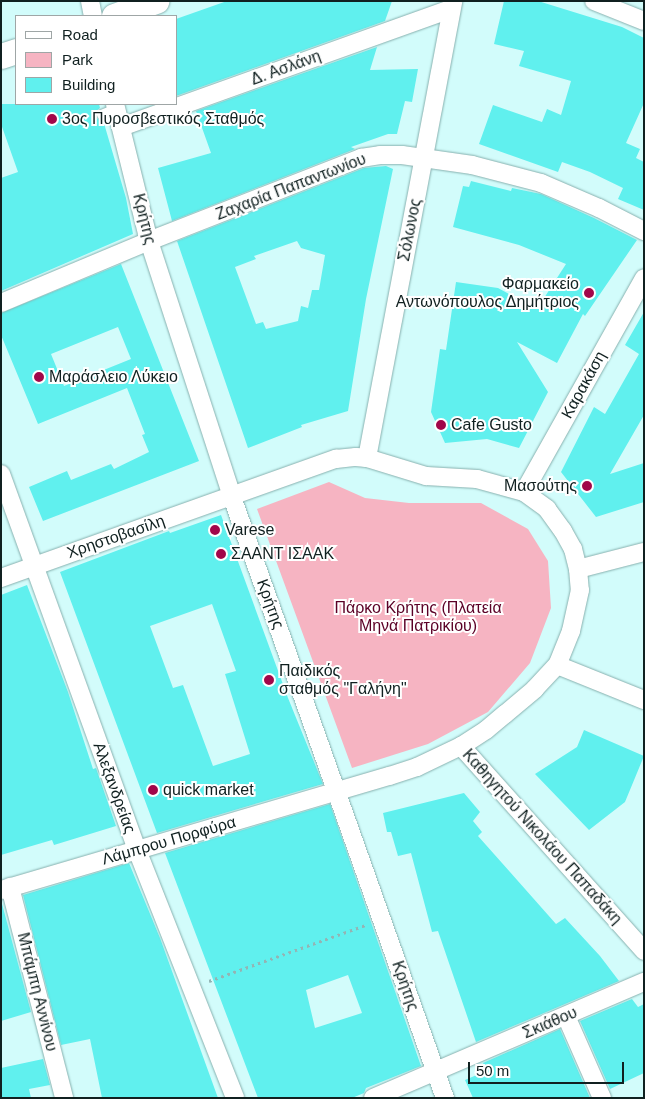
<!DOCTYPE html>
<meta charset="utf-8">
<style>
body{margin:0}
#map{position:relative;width:645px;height:1099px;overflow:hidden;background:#d2fcfb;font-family:Arial,sans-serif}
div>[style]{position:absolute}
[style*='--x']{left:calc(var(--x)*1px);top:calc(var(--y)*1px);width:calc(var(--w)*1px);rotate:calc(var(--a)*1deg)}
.green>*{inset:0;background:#f6b4c2}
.building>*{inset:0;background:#60f0ee}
.path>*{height:3px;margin-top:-1.5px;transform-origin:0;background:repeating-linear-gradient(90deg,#93b4b4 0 2.5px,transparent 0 6.5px)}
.roads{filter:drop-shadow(0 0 1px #87b0ae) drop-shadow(0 0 1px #87b0ae)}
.lane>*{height:9px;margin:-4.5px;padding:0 4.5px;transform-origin:4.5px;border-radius:4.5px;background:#fff}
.street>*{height:18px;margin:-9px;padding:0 9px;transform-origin:9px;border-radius:9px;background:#fff}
.secondary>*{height:25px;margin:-12.5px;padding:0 12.5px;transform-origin:12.5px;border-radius:12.5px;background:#fff}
.dots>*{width:14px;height:14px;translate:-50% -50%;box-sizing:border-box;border:2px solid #fff;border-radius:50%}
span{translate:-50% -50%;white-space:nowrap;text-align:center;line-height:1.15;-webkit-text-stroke:4px #fff;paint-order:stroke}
.street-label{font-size:16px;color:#102020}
.poi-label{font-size:16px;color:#102020}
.left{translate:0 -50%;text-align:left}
.right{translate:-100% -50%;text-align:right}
.park-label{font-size:16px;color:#5b0026}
.frame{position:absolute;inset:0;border:2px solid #102020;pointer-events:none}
.legend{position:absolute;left:15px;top:15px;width:162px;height:90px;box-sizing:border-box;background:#fff;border:1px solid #9fa6a6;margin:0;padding:6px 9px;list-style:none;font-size:15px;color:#102020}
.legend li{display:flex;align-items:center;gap:10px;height:25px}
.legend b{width:25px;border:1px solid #9fa6a6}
.scale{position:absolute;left:468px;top:1062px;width:156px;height:22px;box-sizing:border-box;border:2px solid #102020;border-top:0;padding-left:6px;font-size:15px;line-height:18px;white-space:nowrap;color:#102020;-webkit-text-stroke:4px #fff;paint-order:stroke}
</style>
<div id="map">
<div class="green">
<i style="clip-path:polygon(329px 482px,365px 498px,409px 503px,481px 503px,528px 529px,548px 561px,551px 608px,530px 663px,488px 712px,428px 744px,352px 768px,257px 509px)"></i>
</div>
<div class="building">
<i style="clip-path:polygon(227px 1px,392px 1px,385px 21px,176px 96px,176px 19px)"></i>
<i style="clip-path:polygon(504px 1px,538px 1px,622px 27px,644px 38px,644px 103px,626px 143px,640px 149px,636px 158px,644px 162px,644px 210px,618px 199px,623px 188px,590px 172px,562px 162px,558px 172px,479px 144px,493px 105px,542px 122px,547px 109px,561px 115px,571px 81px,519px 66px,524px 51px,494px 44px)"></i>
<i style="clip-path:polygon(377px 47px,370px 70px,418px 69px,412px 102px,405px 101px,397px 134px,388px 134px,351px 147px,355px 149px,172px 221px,158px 168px,211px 153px,196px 111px)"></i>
<i style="clip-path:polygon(1px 104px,99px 104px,100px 108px,96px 111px,95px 116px,98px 119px,103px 120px,126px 198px,133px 234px,1px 291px,1px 178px,18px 172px,1px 124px)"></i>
<i style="clip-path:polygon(evenodd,386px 166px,393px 169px,366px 299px,348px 411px,301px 425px,302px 427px,248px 448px,177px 241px,364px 168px,386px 166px,297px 241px,301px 248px,325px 255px,319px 290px,312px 290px,308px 308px,301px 306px,298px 321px,266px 329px,263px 322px,256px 324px,235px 267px,256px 259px,254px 256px,297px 241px)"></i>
<i style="clip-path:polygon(471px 181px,511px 191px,512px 188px,541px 194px,594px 218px,637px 240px,585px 316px,583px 314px,557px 363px,517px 342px,548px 392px,519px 448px,487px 439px,445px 443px,431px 412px,440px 349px,446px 350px,456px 282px,498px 288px,537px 309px,566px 264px,519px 245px,453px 227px,463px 186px,469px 187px)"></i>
<i style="clip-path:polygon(evenodd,121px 264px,199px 461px,43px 521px,29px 487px,67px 471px,71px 480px,111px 464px,114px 469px,149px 452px,142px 435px,145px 434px,127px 388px,38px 424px,1px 335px,1px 313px,121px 264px,118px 327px,131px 359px,64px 386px,51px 354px,118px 327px)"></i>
<i style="clip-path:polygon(644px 312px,644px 415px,610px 474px,644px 463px,644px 502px,596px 517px,561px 472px,594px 407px,605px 414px,639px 354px,625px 345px)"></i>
<i style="clip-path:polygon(evenodd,221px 515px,288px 698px,323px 784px,157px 833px,60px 572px,169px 531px,170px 533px,221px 515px,212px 604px,236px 671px,225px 674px,250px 754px,213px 766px,183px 685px,173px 688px,150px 626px,212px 604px)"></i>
<i style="clip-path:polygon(27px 585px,68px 692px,93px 769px,96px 768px,116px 826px,54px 845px,52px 840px,1px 855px,1px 595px)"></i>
<i style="clip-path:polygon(584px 730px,644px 756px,625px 802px,589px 830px,535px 774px,577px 747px)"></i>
<i style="clip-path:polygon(464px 793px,480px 812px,473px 821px,482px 832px,478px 836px,556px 924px,565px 918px,600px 956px,619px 981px,476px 1042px,438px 931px,432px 932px,411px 853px,398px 856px,391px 832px,387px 832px,383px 813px)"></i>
<i style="clip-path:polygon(evenodd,330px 804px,421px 1066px,366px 1088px,364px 1093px,352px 1098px,258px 1098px,165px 853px,330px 804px,348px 975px,362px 1013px,315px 1028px,306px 990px,348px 975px)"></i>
<i style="clip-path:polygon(129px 863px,160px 938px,218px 1098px,102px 1098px,90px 1039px,61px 1045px,23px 895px)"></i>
<i style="clip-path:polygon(1px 900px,31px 1012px,1px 1021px)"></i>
<i style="clip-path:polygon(632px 999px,638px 1007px,644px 1004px,644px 1073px,610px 1089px,580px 1021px)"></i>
<i style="clip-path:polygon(560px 1029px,590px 1098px,473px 1098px,465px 1080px,486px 1071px,483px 1063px)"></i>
<i style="clip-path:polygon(43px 1059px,50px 1085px,29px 1089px,31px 1098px,1px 1098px,1px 1068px)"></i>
</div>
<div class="path">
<i style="--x:209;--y:981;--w:166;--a:-19.7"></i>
</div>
<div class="roads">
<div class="lane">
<i style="--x:101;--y:114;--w:16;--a:-22"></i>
</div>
<div class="street">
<i style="--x:90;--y:1;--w:15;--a:79"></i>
<i style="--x:594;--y:1;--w:54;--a:21.8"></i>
<i style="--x:115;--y:104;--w:141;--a:76.1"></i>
<i style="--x:149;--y:241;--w:269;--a:72"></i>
<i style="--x:232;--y:497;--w:638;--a:70.49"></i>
<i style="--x:121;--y:127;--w:350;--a:-19.7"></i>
<i style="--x:1;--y:303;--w:160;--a:-22.7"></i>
<i style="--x:149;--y:241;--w:228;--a:-21.4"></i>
<i style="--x:361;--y:158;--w:19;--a:-9"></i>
<i style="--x:380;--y:155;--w:22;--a:0"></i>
<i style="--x:402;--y:155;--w:71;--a:8.1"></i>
<i style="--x:472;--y:165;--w:71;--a:14.6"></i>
<i style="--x:541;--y:183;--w:63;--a:23.3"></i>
<i style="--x:599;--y:208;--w:51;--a:27.1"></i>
<i style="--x:367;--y:458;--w:465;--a:-79.3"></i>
<i style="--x:1;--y:474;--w:400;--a:70.1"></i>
<i style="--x:137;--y:850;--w:267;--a:68.4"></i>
<i style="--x:524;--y:492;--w:245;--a:-60.7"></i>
<i style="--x:578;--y:569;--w:68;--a:-14.4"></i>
<i style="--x:1;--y:578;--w:356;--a:-19.6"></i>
<i style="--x:336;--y:459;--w:20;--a:-6"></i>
<i style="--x:356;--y:457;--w:11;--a:5"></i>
<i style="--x:367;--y:458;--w:62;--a:17"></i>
<i style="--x:426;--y:476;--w:51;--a:3.4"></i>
<i style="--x:477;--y:479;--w:49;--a:15.5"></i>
<i style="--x:524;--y:492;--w:29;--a:36"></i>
<i style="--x:547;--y:509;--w:27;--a:54"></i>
<i style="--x:563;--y:531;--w:21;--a:61"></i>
<i style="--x:573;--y:549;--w:21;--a:76"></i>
<i style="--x:578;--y:569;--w:21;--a:85"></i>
<i style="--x:580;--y:590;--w:42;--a:102.4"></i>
<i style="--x:571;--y:631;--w:37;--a:112"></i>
<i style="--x:557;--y:665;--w:33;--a:133"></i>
<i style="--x:535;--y:689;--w:39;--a:140"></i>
<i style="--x:505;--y:714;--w:25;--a:140"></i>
<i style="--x:486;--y:730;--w:30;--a:147"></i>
<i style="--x:461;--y:746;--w:49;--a:154.5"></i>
<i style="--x:417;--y:767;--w:29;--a:162"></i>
<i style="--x:389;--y:776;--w:404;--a:163.6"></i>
<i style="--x:557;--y:665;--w:94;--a:21.9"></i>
<i style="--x:461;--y:746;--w:275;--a:48.2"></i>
<i style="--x:10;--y:887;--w:218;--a:75.6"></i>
<i style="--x:566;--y:1016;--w:90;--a:66.3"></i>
<i style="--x:373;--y:1098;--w:295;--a:-23.2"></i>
</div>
<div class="secondary">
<i style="--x:114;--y:16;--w:45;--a:-19.7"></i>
<i style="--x:1;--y:56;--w:16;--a:-18"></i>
</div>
</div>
<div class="dots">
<i style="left:52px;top:119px;background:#a1074a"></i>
<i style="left:589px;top:293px;background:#a1074a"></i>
<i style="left:39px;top:377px;background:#a1074a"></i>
<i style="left:441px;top:425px;background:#a1074a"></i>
<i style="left:587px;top:486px;background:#a1074a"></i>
<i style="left:215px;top:530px;background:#a1074a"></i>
<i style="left:221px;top:554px;background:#a1074a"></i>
<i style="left:269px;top:680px;background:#a1074a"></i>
<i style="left:153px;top:790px;background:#a1074a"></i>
</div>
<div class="street-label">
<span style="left:286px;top:68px;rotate:-20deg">Δ. Ασλάνη</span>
<span style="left:291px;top:187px;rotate:-21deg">Ζαχαρία Παπαντωνίου</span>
<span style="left:144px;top:219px;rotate:76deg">Κρήτης</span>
<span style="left:410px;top:230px;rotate:-79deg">Σόλωνος</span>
<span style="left:584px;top:385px;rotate:-61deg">Καρακάση</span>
<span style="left:116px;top:537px;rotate:-19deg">Χρηστοβασίλη</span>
<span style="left:270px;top:604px;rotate:70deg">Κρήτης</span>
<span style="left:114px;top:788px;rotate:70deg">Αλεξανδρείας</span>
<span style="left:542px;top:837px;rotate:48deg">Καθηγητού Νικολάου Παπαδάκη</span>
<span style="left:169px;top:841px;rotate:-16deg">Λάμπρου Πορφύρα</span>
<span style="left:405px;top:986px;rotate:71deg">Κρήτης</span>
<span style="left:37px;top:992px;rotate:76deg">Μπάμπη Αννίνου</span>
<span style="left:550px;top:1023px;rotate:-23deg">Σκιάθου</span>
</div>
<div class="poi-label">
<span class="left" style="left:62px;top:119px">3ος Πυροσβεστικός Σταθμός</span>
<span class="right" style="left:579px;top:293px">Φαρμακείο<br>Αντωνόπουλος Δημήτριος</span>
<span class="left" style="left:49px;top:377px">Μαράσλειο Λύκειο</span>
<span class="left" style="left:451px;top:425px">Cafe Gusto</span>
<span class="right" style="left:577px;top:486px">Μασούτης</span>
<span class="left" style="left:225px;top:530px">Varese</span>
<span class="left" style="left:231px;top:554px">ΣΑΑΝΤ ΙΣΑΑΚ</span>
<span class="left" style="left:279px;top:680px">Παιδικός<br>σταθμός "Γαλήνη"</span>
<span class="left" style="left:163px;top:790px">quick market</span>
</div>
<div class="park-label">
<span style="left:418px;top:617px">Πάρκο Κρήτης (Πλατεία<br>Μηνά Πατρικίου)</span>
</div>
<div class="frame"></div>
<ul class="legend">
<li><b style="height:6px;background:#fff"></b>Road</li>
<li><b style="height:14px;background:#f6b4c2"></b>Park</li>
<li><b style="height:14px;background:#60f0ee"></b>Building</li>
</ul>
<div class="scale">50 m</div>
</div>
